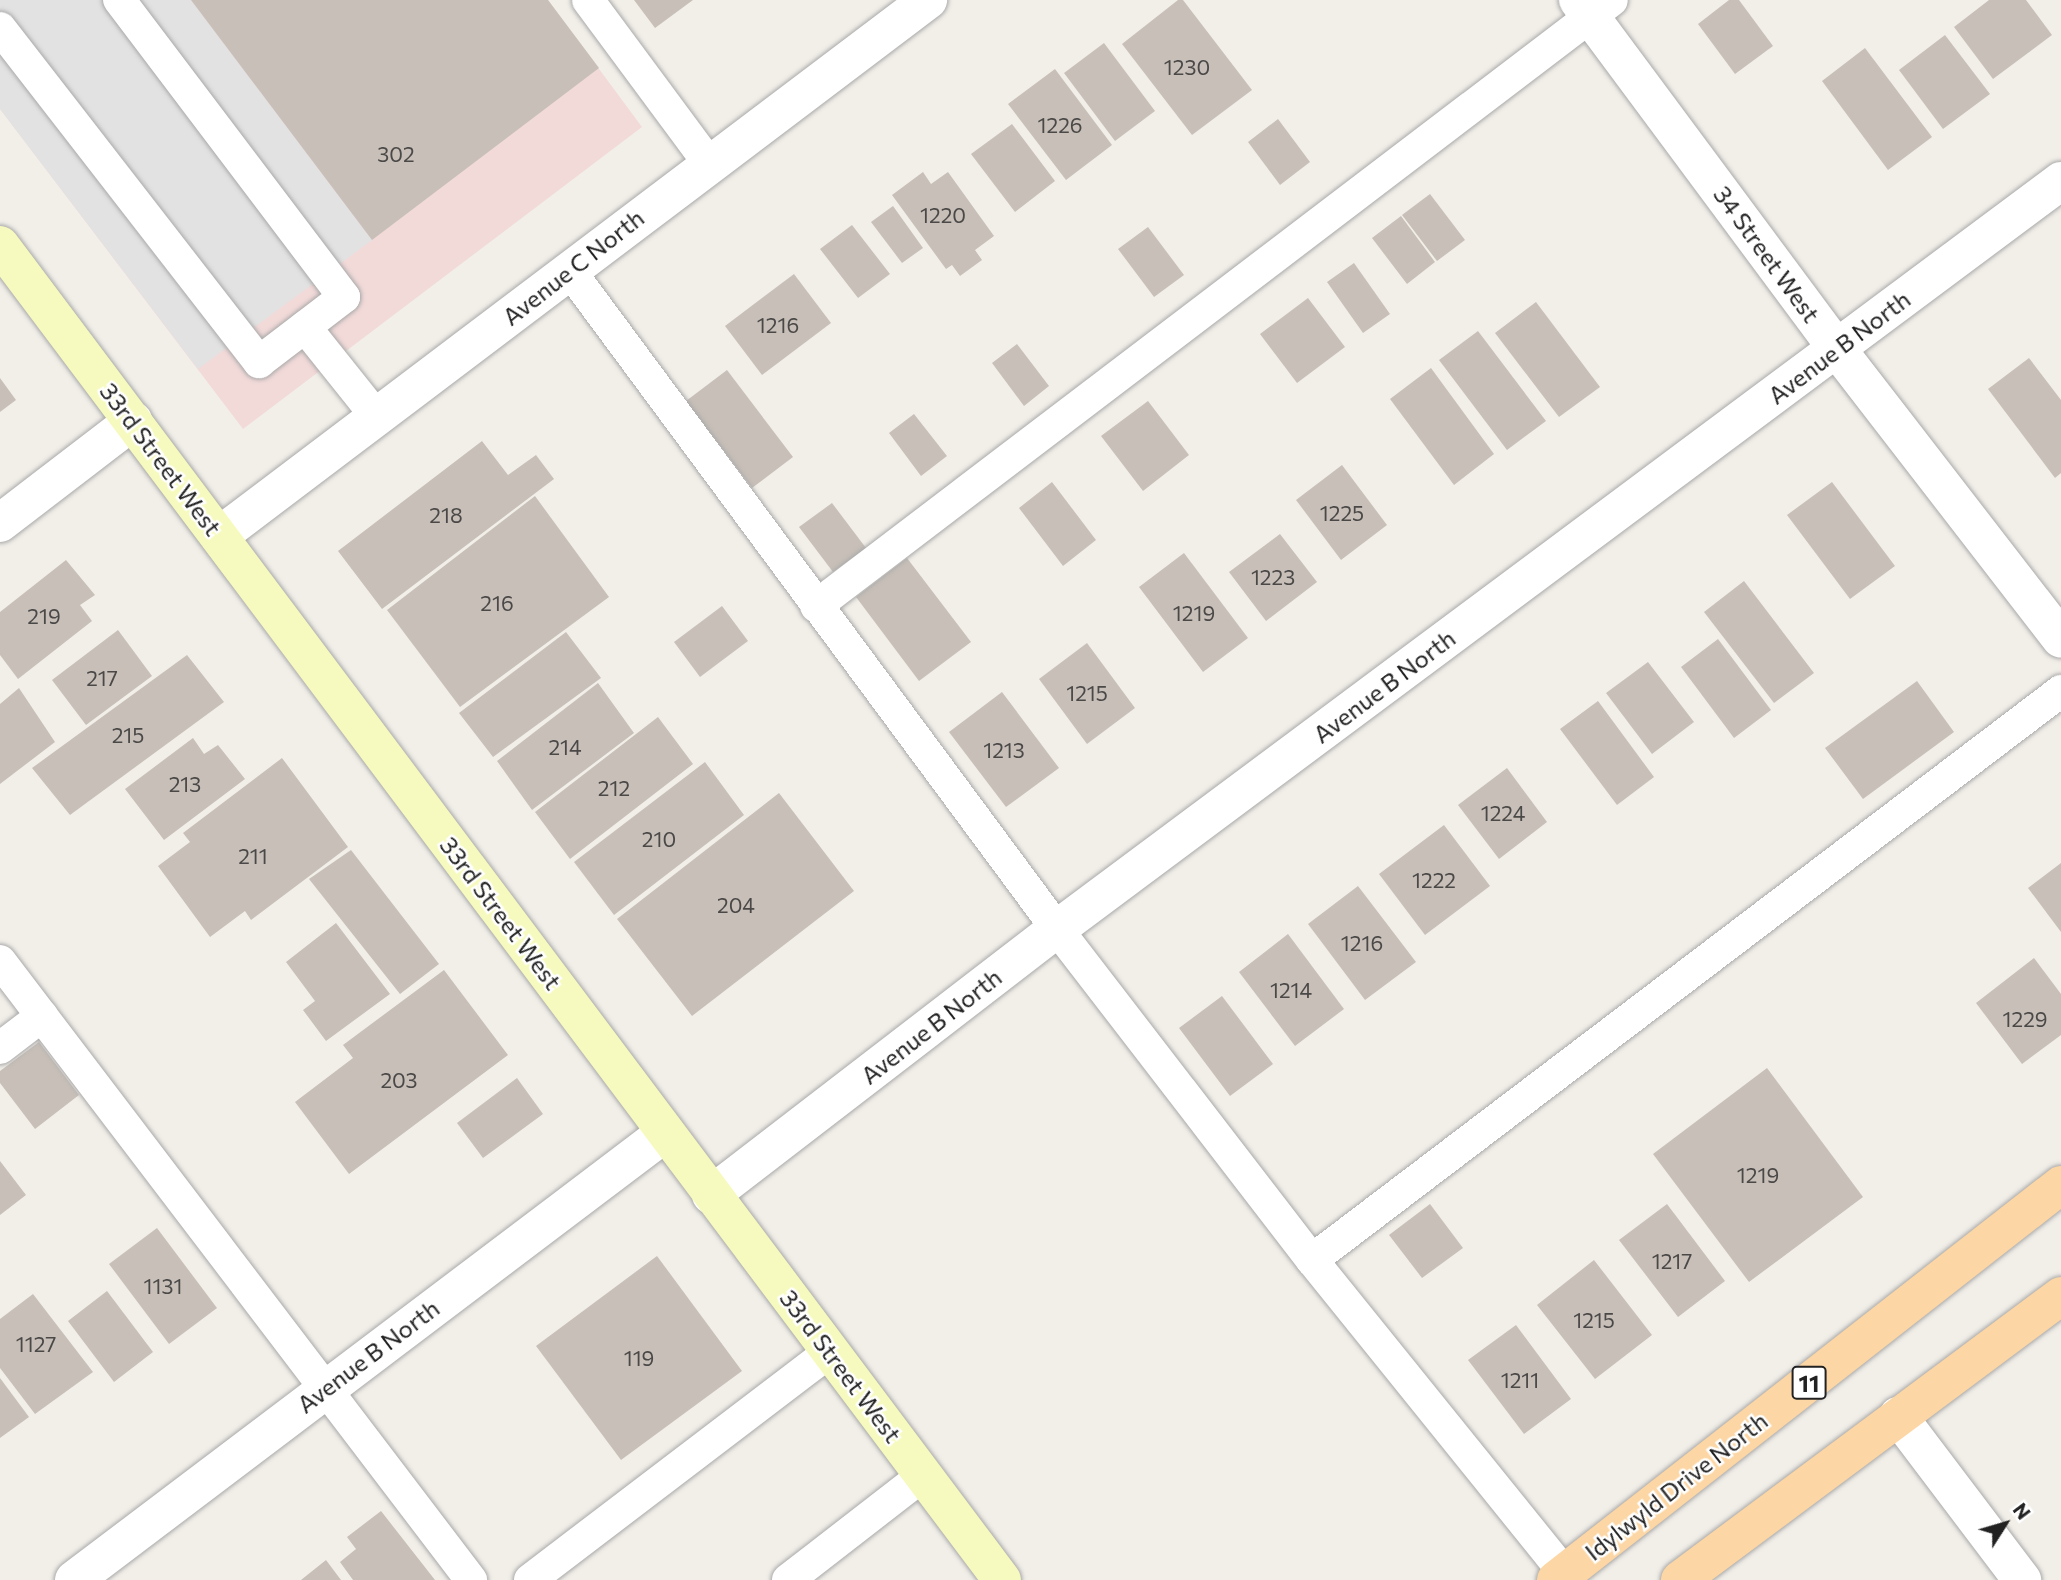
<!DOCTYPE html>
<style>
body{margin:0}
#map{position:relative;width:2061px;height:1580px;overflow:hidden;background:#f2efe9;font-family:Commissioner,sans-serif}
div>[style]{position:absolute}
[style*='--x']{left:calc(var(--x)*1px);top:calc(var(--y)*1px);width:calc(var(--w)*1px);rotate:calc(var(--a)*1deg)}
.commercial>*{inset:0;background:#f2dad9}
.parking>*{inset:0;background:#e2e2e2}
.building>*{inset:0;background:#c7bfb8}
.roads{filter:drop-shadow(0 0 2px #a9a9a9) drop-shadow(0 0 2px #a9a9a9)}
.lane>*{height:32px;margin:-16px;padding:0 16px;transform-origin:16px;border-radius:16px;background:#fff}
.street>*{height:38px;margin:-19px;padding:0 19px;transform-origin:19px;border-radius:19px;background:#fff}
.secondary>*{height:38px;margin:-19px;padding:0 19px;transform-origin:19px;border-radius:19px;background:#f7fabf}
.primary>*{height:38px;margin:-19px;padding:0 19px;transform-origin:19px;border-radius:19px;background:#fcd6a4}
span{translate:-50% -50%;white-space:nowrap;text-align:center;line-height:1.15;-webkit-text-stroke:5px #fff;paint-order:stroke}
.number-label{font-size:21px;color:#4b4948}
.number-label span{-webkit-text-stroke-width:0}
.shield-label span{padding:2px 5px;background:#fff;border:2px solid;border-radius:5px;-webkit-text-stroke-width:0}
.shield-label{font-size:23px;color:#222;font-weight:700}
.street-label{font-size:24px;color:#222}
.north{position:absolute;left:1970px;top:1489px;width:70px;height:70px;-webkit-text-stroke:5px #fff;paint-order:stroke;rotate:53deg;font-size:19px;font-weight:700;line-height:28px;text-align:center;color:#222}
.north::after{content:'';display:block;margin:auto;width:24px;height:32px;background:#222;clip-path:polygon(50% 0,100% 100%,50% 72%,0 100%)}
</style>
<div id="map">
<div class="commercial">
<i style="clip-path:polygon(0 0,548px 0,642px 127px,243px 429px,0 109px)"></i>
</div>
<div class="parking">
<i style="clip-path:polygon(0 0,191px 0,372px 240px,198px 369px,0 109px)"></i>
</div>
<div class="building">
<i style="clip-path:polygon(191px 0,548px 0,599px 68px,372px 240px)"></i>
<i style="clip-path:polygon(634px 0,693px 0,655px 28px)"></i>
<i style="clip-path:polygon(1178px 0,1183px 0,1252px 90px,1192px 135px,1122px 44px)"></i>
<i style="clip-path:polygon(1729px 0,1739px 0,1773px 46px,1735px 74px,1698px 24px)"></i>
<i style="clip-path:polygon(1989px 0,2026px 0,2052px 35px,1993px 79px,1954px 27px)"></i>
<i style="clip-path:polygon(1945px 35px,1990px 94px,1943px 129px,1899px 70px)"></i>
<i style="clip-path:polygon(1104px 43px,1155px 111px,1115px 141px,1064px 73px)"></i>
<i style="clip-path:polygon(1865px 48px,1932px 137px,1888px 170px,1822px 81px)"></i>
<i style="clip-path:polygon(1055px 69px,1112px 145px,1066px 180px,1008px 104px)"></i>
<i style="clip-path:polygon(1278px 119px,1310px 162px,1280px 185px,1248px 142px)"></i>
<i style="clip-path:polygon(1012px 124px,1055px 181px,1015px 212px,971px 154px)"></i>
<i style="clip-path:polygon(923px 172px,931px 184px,948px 172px,994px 236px,975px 250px,982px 260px,960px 276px,952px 265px,946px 269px,892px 195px)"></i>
<i style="clip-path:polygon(1430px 194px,1465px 240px,1437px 261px,1402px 215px)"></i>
<i style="clip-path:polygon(893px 206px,923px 248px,902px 263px,871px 222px)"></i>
<i style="clip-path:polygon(1401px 216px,1435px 262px,1407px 284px,1372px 238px)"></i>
<i style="clip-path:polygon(852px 225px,890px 274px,858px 298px,820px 249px)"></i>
<i style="clip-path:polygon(1148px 227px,1184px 275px,1154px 297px,1118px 249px)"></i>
<i style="clip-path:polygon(1354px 263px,1390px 314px,1363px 333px,1327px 282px)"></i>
<i style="clip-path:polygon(794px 274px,831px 323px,762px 375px,725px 326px)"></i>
<i style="clip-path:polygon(1308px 298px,1345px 347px,1297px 383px,1260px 334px)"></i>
<i style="clip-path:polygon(1536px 302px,1600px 387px,1559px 417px,1495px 333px)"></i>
<i style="clip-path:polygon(1478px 331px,1546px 421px,1507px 450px,1439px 360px)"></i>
<i style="clip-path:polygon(1017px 344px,1049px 386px,1024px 406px,992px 363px)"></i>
<i style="clip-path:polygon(2029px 358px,2061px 400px,2061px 473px,2055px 478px,1988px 389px)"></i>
<i style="clip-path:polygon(1431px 368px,1494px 454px,1454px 485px,1390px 399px)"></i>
<i style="clip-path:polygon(727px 370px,793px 457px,752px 488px,686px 401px)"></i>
<i style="clip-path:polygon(0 378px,16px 400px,0 412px)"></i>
<i style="clip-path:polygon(1148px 401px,1189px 455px,1143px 491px,1101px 436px)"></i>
<i style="clip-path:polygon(914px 414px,947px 456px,921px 476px,889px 433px)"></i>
<i style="clip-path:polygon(482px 441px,508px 475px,536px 455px,554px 479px,382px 609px,338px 551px)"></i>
<i style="clip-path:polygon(1342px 465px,1387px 525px,1341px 560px,1296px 500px)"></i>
<i style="clip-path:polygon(1052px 482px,1096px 540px,1063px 566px,1019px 508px)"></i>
<i style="clip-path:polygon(1832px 482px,1895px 566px,1850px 599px,1787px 515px)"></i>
<i style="clip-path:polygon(535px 496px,609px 597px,460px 707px,387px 610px)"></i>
<i style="clip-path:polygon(832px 503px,866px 548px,833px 572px,799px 527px)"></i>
<i style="clip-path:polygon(1280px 534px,1317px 582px,1266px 621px,1229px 572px)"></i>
<i style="clip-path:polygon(1184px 553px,1248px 638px,1203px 672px,1139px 587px)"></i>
<i style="clip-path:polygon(907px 558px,971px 642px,919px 681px,856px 597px)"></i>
<i style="clip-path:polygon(66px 560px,95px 595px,80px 605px,92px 621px,18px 679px,0 655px,0 612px)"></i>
<i style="clip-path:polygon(1744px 581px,1814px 673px,1774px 703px,1704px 612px)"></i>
<i style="clip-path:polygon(722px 606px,748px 641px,700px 677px,674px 642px)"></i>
<i style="clip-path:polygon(118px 630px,152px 676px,86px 725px,52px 680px)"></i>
<i style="clip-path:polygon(566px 632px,601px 678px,493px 757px,459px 713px)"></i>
<i style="clip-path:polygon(1718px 639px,1771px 710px,1734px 738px,1681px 667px)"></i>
<i style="clip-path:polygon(1087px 643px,1135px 708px,1087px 744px,1039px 679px)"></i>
<i style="clip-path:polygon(187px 655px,224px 702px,70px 815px,32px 768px)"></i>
<i style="clip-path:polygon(1648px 662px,1694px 722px,1652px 754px,1606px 693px)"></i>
<i style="clip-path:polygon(1917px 681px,1954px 732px,1863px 799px,1825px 748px)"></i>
<i style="clip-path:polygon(598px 683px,634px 733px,532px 810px,497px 761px)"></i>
<i style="clip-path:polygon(19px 688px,55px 742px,0 784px,0 704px)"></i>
<i style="clip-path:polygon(1002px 692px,1059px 768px,1006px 807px,949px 732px)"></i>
<i style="clip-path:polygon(1598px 701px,1654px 777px,1617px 805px,1560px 729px)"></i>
<i style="clip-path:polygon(658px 717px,693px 764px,570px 859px,535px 812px)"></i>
<i style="clip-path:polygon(193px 738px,204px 754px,218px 745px,245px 779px,164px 840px,125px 789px)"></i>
<i style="clip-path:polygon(282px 758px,348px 847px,251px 920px,245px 911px,210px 937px,158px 866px,190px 842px,183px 833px)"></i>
<i style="clip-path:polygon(705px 762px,744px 815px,614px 915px,574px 862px)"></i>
<i style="clip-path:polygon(1507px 768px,1547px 822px,1499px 859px,1458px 805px)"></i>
<i style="clip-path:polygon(779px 793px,854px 891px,692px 1016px,617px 919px)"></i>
<i style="clip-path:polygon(1444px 825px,1490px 886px,1425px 935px,1379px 874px)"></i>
<i style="clip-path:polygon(351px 850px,439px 964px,400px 994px,309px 879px)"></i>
<i style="clip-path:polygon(2061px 863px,2061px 932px,2028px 888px)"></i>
<i style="clip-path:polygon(1358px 886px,1416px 962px,1365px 1000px,1308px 924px)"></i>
<i style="clip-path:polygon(336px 923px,390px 994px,326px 1041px,303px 1010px,315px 1001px,286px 962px)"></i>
<i style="clip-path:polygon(1288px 934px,1344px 1009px,1295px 1046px,1239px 972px)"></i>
<i style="clip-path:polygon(2034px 958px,2061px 994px,2061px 1035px,2022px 1064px,1976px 1003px)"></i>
<i style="clip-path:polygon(444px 970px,508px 1055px,349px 1174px,295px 1102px,353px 1058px,343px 1045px)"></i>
<i style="clip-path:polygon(1222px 996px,1273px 1064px,1230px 1096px,1179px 1028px)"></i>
<i style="clip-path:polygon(39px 1042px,79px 1095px,35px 1129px,0 1083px,0 1071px)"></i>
<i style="clip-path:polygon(1767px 1068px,1863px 1197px,1749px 1282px,1653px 1154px)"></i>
<i style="clip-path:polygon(517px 1078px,543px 1114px,483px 1158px,457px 1123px)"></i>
<i style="clip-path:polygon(0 1161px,26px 1195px,0 1215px)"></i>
<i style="clip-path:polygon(1430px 1204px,1463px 1248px,1422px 1278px,1389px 1235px)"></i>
<i style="clip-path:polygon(1667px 1204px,1725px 1281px,1678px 1317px,1619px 1240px)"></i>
<i style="clip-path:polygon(157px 1228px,217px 1308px,169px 1344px,109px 1264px)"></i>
<i style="clip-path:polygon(657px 1256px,742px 1371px,621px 1460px,536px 1346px)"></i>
<i style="clip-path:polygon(1594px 1260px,1652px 1335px,1595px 1379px,1537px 1305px)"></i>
<i style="clip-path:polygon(107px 1291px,153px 1352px,114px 1382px,68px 1321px)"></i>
<i style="clip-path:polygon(33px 1294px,93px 1372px,35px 1414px,0 1368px,0 1319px)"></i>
<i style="clip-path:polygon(1516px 1325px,1571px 1399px,1524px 1434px,1468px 1360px)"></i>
<i style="clip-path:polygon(0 1378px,29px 1417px,0 1438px)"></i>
<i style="clip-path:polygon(381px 1511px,435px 1580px,353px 1580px,340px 1562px,356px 1549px,347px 1537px)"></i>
<i style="clip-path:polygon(326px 1560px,341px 1580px,301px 1580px)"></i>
</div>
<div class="roads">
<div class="lane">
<i style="--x:588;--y:0;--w:202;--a:53.5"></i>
<i style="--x:0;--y:28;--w:423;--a:52.2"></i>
<i style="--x:259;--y:362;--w:107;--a:-37.4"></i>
<i style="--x:344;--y:297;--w:373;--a:-127.1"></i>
<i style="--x:570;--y:271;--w:819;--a:53.49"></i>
<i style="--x:1057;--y:929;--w:418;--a:52.4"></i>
<i style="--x:1312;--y:1260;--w:403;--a:51.1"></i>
<i style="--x:305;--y:327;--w:114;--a:51.4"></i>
<i style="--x:816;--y:606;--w:1000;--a:-37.28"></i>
<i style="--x:0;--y:961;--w:778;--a:52.73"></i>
<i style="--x:0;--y:1048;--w:53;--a:-37.3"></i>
<i style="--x:1312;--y:1260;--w:941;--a:-37.22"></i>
<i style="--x:530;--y:1580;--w:378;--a:-37.3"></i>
<i style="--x:788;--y:1580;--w:170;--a:-37.8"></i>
</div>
<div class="street">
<i style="--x:1578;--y:0;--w:435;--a:53.4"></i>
<i style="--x:1837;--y:349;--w:366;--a:52.3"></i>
<i style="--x:0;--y:523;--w:168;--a:-37.5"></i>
<i style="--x:219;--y:536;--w:889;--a:-37.09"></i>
<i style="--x:711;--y:1195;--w:436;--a:-37.6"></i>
<i style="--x:1057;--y:929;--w:1252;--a:-36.69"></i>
<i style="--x:1898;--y:1416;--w:206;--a:52.9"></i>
<i style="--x:74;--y:1580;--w:741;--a:-37.1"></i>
</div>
<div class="secondary">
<i style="--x:0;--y:245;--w:1669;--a:53.11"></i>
</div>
<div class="primary">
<i style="--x:1556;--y:1580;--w:641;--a:-38.03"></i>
<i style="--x:1680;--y:1580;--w:475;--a:-36.7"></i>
</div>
</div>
<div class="number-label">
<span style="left:1187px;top:67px">1230</span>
<span style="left:1060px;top:125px">1226</span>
<span style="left:396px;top:154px">302</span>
<span style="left:943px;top:215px">1220</span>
<span style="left:778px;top:325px">1216</span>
<span style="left:1342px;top:513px">1225</span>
<span style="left:446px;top:515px">218</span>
<span style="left:1273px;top:577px">1223</span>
<span style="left:497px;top:603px">216</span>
<span style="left:1194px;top:613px">1219</span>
<span style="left:44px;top:616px">219</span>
<span style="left:102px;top:678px">217</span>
<span style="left:1087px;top:693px">1215</span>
<span style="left:128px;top:735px">215</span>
<span style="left:565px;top:747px">214</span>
<span style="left:1004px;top:750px">1213</span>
<span style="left:185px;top:784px">213</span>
<span style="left:614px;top:788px">212</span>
<span style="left:1503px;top:813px">1224</span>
<span style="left:659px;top:839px">210</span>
<span style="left:253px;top:856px">211</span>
<span style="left:1434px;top:880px">1222</span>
<span style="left:736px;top:905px">204</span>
<span style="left:1362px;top:943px">1216</span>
<span style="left:1291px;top:990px">1214</span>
<span style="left:2025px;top:1019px">1229</span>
<span style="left:399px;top:1080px">203</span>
<span style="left:1758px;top:1175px">1219</span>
<span style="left:1672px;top:1261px">1217</span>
<span style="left:163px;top:1286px">1131</span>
<span style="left:1594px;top:1320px">1215</span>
<span style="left:36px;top:1344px">1127</span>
<span style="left:639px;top:1358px">119</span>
<span style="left:1520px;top:1380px">1211</span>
</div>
<div class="shield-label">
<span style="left:1809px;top:1383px">11</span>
</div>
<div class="street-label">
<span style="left:1767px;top:254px;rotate:54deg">34 Street West</span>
<span style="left:573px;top:267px;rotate:-38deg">Avenue C North</span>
<span style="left:1839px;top:347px;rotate:-37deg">Avenue B North</span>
<span style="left:161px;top:459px;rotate:53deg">33rd Street West</span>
<span style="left:1384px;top:686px;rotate:-37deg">Avenue B North</span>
<span style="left:501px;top:913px;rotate:53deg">33rd Street West</span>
<span style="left:931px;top:1026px;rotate:-38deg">Avenue B North</span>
<span style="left:368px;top:1356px;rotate:-37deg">Avenue B North</span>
<span style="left:841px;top:1366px;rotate:53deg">33rd Street West</span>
<span style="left:1676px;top:1486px;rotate:-38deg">Idylwyld Drive North</span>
</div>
<div class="north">N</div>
</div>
